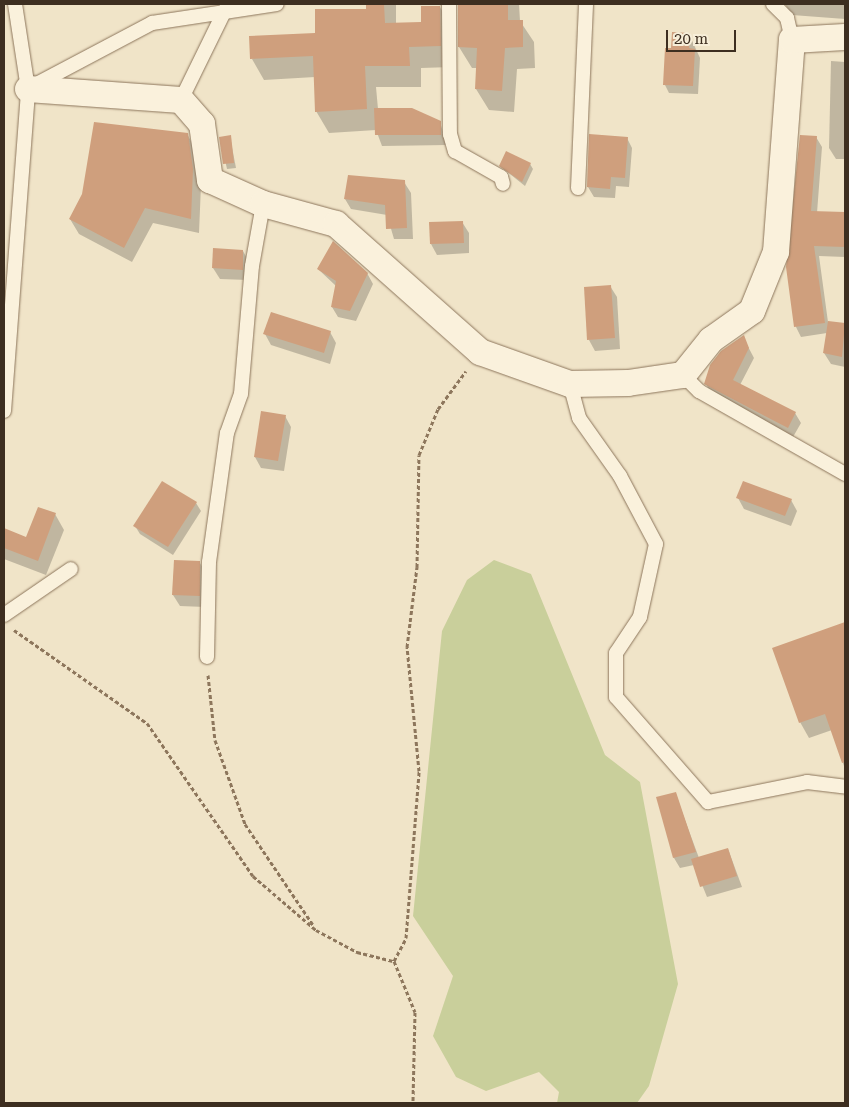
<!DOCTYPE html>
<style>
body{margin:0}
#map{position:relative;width:849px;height:1107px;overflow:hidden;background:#f0e4c8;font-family:"Roboto Serif",serif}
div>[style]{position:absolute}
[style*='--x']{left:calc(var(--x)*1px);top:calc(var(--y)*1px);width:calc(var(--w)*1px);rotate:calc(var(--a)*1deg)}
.green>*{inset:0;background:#c9cf9b}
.shadow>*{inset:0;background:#0003}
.building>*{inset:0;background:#cf9f7d}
.path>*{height:3px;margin-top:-1.5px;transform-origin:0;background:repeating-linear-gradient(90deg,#8d765c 0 4px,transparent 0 6.5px)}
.roads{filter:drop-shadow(0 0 1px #8d765c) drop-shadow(0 0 1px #8d765c)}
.lane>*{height:14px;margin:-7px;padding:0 7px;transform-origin:7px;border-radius:7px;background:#faf1dc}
.street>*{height:26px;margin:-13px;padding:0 13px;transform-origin:13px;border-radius:13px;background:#faf1dc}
span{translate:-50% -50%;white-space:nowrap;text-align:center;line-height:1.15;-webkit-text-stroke:4px #f7eed8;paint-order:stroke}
.frame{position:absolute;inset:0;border:5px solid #3d2e20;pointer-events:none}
.scale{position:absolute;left:666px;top:30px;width:70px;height:22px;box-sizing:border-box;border:2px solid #3d2e20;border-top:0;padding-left:6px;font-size:15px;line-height:18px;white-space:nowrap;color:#3d2e20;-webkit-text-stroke:4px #f7eed8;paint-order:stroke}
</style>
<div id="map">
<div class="green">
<i style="clip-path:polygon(494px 560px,531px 574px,605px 755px,640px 782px,678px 984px,649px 1086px,637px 1103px,557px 1103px,559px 1092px,539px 1072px,486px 1091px,456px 1077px,433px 1036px,453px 976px,413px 916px,442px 631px,467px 580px)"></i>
</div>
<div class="shadow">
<i style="clip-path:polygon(367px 4px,396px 4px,396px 24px,422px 24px,440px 7px,452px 29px,452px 67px,421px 68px,421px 87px,376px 87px,378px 109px,440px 122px,447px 145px,382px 146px,376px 130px,329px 133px,316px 111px,315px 77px,264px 80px,252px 59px,316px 35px,367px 10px)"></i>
<i style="clip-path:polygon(459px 4px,519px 4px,520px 21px,534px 42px,535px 68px,517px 69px,514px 112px,489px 110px,476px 89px,477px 68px,472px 68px,459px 47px)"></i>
<i style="clip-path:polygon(785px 4px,845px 4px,845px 19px,792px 15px)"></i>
<i style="clip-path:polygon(689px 34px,700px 58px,698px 94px,669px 93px,665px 85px,672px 49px)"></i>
<i style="clip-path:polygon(831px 61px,845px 62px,845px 159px,836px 159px,829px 148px)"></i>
<i style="clip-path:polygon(187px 134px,196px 150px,201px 185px,199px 233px,153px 223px,132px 262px,79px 234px,70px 219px)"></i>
<i style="clip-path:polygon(230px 137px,236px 168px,227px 169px,220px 138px)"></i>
<i style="clip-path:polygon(816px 137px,822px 147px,817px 213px,845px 213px,845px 257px,819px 256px,828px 322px,845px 325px,845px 367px,831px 364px,824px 353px,827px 333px,801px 337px,796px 327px,787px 267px)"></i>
<i style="clip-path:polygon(627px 138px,632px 148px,629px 187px,616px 186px,615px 198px,594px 197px,588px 187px)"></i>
<i style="clip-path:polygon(530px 164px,533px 169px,525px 186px,500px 166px)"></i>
<i style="clip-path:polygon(404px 182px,411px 193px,413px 239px,394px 239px,387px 215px,351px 209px,345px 199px)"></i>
<i style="clip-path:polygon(462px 222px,469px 233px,469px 253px,437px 255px,431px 244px)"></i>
<i style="clip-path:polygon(243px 251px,249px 262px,248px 280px,220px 279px,213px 268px)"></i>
<i style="clip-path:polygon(318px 269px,367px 273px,373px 284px,356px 321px,338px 317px,332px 307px,336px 286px)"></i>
<i style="clip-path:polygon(610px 286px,617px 297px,620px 349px,595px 351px,589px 340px)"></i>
<i style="clip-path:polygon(330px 332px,336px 343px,330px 364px,271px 345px,265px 334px)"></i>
<i style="clip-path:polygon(743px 337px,754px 358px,740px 385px,795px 413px,801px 423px,793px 437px,711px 393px,706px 384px)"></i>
<i style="clip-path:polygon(285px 416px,291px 427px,284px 471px,261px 468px,255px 457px)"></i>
<i style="clip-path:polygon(738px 498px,791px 500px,797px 511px,791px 526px,744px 509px)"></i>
<i style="clip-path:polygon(196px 503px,201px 511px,173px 555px,140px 534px,135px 526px)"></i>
<i style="clip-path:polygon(55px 514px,64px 530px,46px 575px,4px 559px,4px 529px,27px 538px)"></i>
<i style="clip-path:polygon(200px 563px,206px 574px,205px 607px,180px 606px,173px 595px)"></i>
<i style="clip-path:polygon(841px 625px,845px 632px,845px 769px,832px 730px,809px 738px,800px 722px)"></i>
<i style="clip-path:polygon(675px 793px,699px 858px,728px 849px,742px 887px,707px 897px,694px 865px,680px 868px,674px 858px)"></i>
</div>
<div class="building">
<i style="clip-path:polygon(366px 4px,384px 4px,385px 23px,421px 22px,421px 6px,440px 6px,441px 46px,409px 47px,410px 66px,365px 66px,367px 109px,315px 112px,313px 56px,250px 59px,249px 36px,315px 33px,315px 9px,366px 9px)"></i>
<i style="clip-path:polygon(458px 4px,508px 4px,508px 20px,523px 20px,523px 47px,505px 48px,502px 91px,475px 89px,477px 48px,458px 47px)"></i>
<i style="clip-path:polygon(672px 32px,690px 33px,689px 48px,695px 49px,693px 86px,663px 85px,665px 48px,671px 48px)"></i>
<i style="clip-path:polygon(374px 108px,412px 108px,441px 121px,441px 135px,375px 135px)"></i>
<i style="clip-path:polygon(94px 122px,188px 133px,193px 169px,191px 219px,145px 208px,124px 248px,69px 219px,82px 194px)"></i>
<i style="clip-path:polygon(589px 134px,628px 137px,625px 178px,611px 177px,610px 189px,587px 187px)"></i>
<i style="clip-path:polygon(231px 135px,234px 163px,223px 164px,219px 137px)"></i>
<i style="clip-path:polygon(800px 135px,817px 136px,811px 211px,845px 212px,845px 247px,814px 246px,825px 323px,794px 327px,786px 267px)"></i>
<i style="clip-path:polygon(506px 151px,531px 163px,522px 182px,499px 166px)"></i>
<i style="clip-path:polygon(348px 175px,405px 180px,407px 228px,386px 229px,385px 205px,344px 199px)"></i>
<i style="clip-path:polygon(463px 221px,464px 243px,430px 244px,429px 222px)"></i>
<i style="clip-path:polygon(333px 241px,368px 273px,350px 311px,331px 307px,336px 281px,317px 269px)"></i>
<i style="clip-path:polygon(213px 248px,243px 250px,243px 270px,212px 268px)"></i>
<i style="clip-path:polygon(611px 285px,615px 338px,587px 340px,584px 287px)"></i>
<i style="clip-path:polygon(271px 312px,331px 331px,324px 353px,263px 334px)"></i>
<i style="clip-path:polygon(828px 321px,845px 323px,842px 357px,823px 353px)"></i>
<i style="clip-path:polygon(744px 335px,749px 348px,733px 380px,796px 412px,788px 428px,704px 384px,710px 365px,721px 351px)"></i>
<i style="clip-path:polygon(261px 411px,286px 415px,278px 461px,254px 457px)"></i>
<i style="clip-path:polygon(162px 481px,197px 502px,168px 547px,133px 526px)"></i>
<i style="clip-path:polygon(743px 481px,792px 499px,785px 516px,736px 498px)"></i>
<i style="clip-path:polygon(38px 507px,56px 513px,38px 561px,4px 548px,4px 528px,26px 537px)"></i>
<i style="clip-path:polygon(174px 560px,200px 561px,200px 596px,172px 595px)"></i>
<i style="clip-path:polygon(845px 622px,845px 762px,842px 763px,825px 714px,799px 723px,772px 648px)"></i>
<i style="clip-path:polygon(676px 792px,696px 852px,673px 858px,656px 797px)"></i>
<i style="clip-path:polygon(728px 848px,737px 876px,700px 887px,691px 859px)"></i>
</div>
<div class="path">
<i style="--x:14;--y:630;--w:162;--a:35"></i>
<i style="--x:147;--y:723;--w:186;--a:55.3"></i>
<i style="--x:253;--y:876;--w:83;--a:40.6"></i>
<i style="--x:316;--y:930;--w:47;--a:28.2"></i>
<i style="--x:357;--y:952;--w:38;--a:14"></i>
<i style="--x:208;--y:675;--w:65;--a:83.9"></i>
<i style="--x:215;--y:740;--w:89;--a:70.3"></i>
<i style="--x:245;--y:824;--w:122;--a:56"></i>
<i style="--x:394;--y:961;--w:26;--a:-62"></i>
<i style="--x:406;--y:938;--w:168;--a:-85.5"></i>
<i style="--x:419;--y:771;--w:125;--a:-95.5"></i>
<i style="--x:407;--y:647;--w:81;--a:-82.9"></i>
<i style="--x:417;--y:567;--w:112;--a:-89"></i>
<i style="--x:419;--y:455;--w:50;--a:-67.6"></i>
<i style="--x:438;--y:409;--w:47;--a:-53.6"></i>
<i style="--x:394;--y:961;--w:55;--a:67.6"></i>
<i style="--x:415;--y:1012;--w:91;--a:91.3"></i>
</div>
<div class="roads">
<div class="lane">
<i style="--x:449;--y:4;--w:130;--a:89.6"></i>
<i style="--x:450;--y:134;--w:18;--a:74"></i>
<i style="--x:455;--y:151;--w:53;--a:29.5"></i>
<i style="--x:501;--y:177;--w:7;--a:74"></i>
<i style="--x:773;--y:4;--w:20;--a:45"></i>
<i style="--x:787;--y:18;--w:23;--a:77"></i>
<i style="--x:33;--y:86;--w:135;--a:-27.9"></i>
<i style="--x:152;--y:23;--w:126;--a:-8.6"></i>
<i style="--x:181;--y:100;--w:100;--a:-63.9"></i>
<i style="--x:578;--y:188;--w:184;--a:-87.5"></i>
<i style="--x:683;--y:375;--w:23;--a:45"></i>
<i style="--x:699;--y:391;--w:168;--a:29.6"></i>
<i style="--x:570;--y:384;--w:35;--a:75"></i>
<i style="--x:579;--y:418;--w:71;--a:54.7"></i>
<i style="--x:620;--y:476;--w:77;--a:62.1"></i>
<i style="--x:656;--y:544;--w:75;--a:102.4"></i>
<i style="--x:640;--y:617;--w:43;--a:123.7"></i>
<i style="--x:616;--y:653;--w:44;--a:90"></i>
<i style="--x:616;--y:697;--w:140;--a:48.8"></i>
<i style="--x:708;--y:802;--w:101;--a:-11.4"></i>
<i style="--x:807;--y:782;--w:38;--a:7"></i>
<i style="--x:4;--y:411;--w:323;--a:-85.7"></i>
<i style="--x:28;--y:89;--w:86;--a:-98.7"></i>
<i style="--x:4;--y:615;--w:81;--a:-34.5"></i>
<i style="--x:207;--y:657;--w:95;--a:-88.8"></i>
<i style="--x:209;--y:562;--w:130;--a:-82.1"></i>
<i style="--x:227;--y:433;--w:41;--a:-70.3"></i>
<i style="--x:241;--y:394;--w:128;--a:-85.1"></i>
<i style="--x:252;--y:266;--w:63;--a:-79.9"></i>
</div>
<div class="street">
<i style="--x:28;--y:89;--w:153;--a:4.1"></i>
<i style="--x:181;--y:100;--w:32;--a:49"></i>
<i style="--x:202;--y:124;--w:57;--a:81.9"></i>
<i style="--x:210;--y:180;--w:58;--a:24.4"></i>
<i style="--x:263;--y:204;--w:76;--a:15.3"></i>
<i style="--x:336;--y:224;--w:193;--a:41.6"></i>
<i style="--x:480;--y:352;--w:96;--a:19.6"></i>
<i style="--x:570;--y:384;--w:58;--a:-1"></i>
<i style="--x:628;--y:383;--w:56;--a:-8.3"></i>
<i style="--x:683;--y:375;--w:45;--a:-51.3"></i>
<i style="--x:711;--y:340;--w:50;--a:-35.3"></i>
<i style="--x:752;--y:311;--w:64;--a:-67.9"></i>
<i style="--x:776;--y:252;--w:213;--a:-85.7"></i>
<i style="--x:792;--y:40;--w:53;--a:-3.2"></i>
</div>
</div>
<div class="frame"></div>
<div class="scale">20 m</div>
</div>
